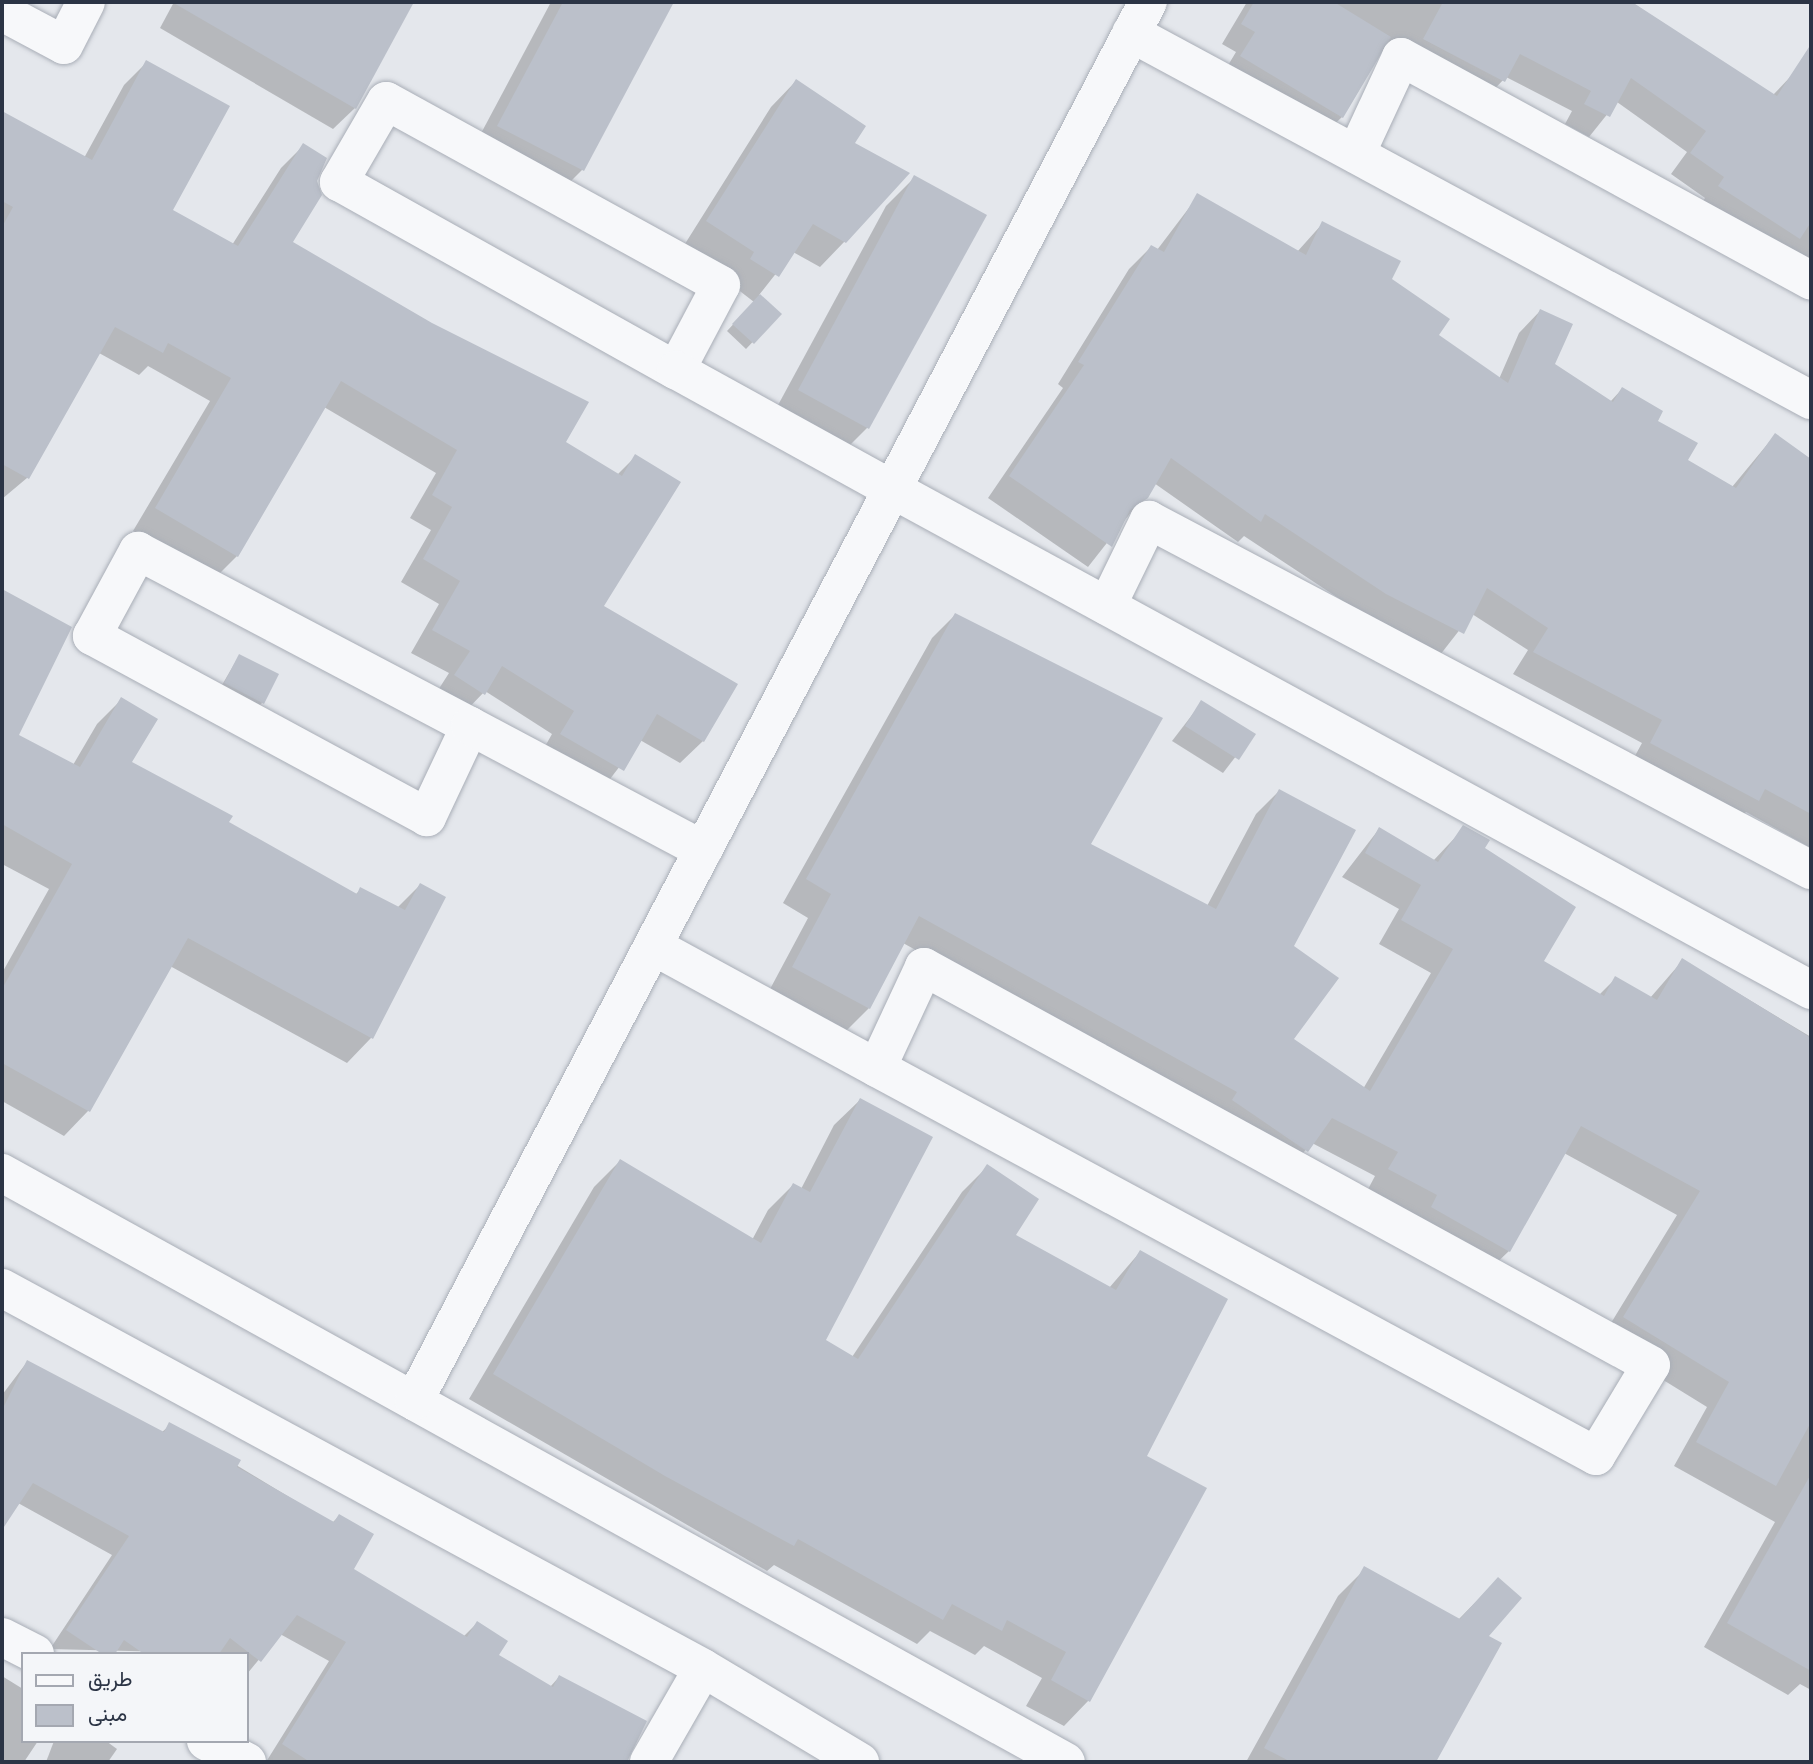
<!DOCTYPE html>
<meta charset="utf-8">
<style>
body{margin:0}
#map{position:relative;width:1813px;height:1764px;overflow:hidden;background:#e4e7ec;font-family:Montserrat,Vazirmatn,sans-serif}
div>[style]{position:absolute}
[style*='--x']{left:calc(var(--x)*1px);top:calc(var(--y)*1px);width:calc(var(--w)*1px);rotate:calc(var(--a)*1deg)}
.shadow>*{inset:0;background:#0003}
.building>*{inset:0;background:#bbc0ca}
.roads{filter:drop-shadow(0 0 2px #a9aeb7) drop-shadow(0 0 2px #a9aeb7)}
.minor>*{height:38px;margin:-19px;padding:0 19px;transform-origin:19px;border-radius:19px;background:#f7f8fa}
span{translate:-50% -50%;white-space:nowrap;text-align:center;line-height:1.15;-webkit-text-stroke:5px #f4f6f9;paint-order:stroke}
.frame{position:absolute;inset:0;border:4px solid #2b3445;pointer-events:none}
.legend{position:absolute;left:21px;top:1652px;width:228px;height:91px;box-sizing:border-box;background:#f4f6f9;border:2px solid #a4a8b1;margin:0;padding:9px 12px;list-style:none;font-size:21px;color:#2b3445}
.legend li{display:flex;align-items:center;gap:14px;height:35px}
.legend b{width:35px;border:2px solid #a4a8b1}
</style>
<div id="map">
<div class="shadow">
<i style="clip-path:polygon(174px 2px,413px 2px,355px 108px,333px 129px,160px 28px)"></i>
<i style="clip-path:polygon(551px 2px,672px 2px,582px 170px,554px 198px,470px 154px)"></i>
<i style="clip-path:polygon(1247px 2px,1631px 2px,1773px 95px,1794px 73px,1811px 86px,1811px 291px,1699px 207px,1705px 198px,1671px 174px,1687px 152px,1617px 102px,1589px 137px,1565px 124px,1572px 111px,1506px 77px,1483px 101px,1382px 48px,1342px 117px,1321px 137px,1221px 77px,1236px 52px,1222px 44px)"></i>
<i style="clip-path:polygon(147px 62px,171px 210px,232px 245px,281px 168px,304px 145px,290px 242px,564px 443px,617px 475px,636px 456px,601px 607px,703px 741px,680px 763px,640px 740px,600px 792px,539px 757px,552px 734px,485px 691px,461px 716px,433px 698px,449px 673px,411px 653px,439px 604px,401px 582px,431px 530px,410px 518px,436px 473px,324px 407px,237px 556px,214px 579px,133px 531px,210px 401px,148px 366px,139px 375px,99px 353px,27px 478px,2px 499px,2px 113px,84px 158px,124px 85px)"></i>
<i style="clip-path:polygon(796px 81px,845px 241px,820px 267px,793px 252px,759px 295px,779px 314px,746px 349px,727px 331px,754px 302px,683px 247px,771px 107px)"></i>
<i style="clip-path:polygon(914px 178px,867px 428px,839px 456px,771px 418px,886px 206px)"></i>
<i style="clip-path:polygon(1198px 196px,1297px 252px,1323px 223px,1390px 279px,1436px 336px,1499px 379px,1519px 333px,1540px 311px,1552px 364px,1610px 402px,1622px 389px,1686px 461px,1732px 487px,1775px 435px,1785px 494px,1811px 508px,1811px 848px,1746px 812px,1735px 822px,1630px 765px,1642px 743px,1513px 674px,1528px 650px,1472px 614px,1440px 655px,1364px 615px,1244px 536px,1238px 542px,1154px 483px,1088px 567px,988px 498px,1063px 388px,1058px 384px,1129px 269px,1151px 247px,1157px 250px)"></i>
<i style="clip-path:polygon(2px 591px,70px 627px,16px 736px,73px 765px,97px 724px,122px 699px,130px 763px,227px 823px,355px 895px,361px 889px,397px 908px,420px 885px,371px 1038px,347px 1063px,170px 966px,88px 1111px,64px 1136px,2px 1101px,2px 973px,49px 889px,2px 864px)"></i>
<i style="clip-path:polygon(955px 615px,1089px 845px,1207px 906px,1256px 814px,1279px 791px,1292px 1040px,1363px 1089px,1431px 973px,1379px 944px,1399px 909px,1342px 877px,1379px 829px,1433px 861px,1464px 828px,1483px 848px,1542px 962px,1599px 995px,1616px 978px,1650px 998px,1683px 960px,1811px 1037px,1811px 1690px,1800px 1684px,1788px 1695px,1704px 1647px,1775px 1522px,1674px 1466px,1707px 1407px,1600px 1341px,1677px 1215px,1564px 1153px,1509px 1251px,1485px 1274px,1366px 1193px,1375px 1176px,1312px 1143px,1283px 1175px,1215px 1116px,903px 943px,869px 1008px,845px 1032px,769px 991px,808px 918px,783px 903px,932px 638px)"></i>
<i style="clip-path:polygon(239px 656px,262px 703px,256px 709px,219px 690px)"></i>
<i style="clip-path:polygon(1202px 702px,1253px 734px,1223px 773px,1172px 741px)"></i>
<i style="clip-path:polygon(860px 1100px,824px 1340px,852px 1357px,962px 1192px,987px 1167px,1013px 1235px,1109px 1288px,1140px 1252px,1144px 1457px,1089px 1700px,1064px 1726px,1026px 1706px,1042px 1678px,984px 1646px,975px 1655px,930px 1631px,917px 1644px,774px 1565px,767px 1571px,469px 1399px,594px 1187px,620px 1161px,752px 1240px,768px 1210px,793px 1185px,801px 1189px,834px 1125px)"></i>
<i style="clip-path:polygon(27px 1362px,161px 1433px,170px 1425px,332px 1523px,339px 1516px,352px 1569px,463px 1637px,477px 1623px,497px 1656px,550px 1687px,559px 1677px,626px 1762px,266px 1762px,329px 1661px,280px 1634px,247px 1674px,247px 1654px,50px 1649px,112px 1555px,18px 1503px,2px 1527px,2px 1395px)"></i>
<i style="clip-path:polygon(1365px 1569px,1458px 1620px,1498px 1579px,1486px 1636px,1499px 1643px,1434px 1762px,1246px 1762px,1338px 1596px)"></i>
<i style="clip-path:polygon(2px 1676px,23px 1689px,23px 1741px,38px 1741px,24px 1762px,2px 1762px)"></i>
<i style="clip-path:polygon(54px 1741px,106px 1741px,117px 1749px,108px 1762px,46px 1762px)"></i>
</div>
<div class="building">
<i style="clip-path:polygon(172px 2px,414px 2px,356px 109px)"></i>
<i style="clip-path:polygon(563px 2px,674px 2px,584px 171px,497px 126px)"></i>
<i style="clip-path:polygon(1254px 2px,1334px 2px,1391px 37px,1343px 118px,1240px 56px,1255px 32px,1241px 24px)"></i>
<i style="clip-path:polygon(1443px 2px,1632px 2px,1777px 96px,1811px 44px,1811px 222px,1800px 239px,1718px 186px,1724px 177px,1690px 153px,1706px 131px,1631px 78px,1610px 117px,1584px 104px,1591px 91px,1520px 54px,1505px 82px,1423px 39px)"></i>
<i style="clip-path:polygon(146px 60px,230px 106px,173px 210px,238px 246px,303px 143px,327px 158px,317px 181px,322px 195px,293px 242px,432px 323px,589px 402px,566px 442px,622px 476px,635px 454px,681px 482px,604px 606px,738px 684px,704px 742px,657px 714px,624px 771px,560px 734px,574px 711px,502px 666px,485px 695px,454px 675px,470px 651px,432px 630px,460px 581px,423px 559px,452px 507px,432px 495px,457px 450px,341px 381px,238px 557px,155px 508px,231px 378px,168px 343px,163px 353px,115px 327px,29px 479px,2px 464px,2px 227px,13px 207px,2px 201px,2px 111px,92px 160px)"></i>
<i style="clip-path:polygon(796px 79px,866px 126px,855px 143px,910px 173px,846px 243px,813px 224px,779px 277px,750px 259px,754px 252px,706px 221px)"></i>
<i style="clip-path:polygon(914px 175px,987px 215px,869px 429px,798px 390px)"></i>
<i style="clip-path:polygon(1197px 193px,1306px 255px,1322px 221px,1401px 261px,1392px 279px,1450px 319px,1439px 335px,1508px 383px,1540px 309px,1573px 324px,1555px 364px,1613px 402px,1622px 387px,1663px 411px,1658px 421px,1698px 443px,1688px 460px,1736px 488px,1775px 433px,1811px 459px,1811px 814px,1765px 789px,1759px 801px,1650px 743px,1662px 720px,1533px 652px,1548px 628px,1487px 588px,1464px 634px,1386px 594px,1265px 514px,1261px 522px,1171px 458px,1148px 498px,1130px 510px,1112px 547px,1009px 476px,1084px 365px,1078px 362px,1151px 245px,1164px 252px)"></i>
<i style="clip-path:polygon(760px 294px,782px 314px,754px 344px,732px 324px)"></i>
<i style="clip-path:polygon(2px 589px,72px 627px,19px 735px,80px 767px,121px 697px,158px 719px,132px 762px,233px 816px,229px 822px,357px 894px,360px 887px,405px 910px,420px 883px,446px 897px,373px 1039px,188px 938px,90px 1112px,2px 1063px,2px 989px,72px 864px,2px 824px)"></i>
<i style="clip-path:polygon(955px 613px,1163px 718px,1091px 844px,1216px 909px,1279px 789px,1356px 830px,1294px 946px,1339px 978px,1294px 1039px,1370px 1091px,1453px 949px,1401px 920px,1421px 885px,1365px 853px,1379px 827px,1438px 862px,1463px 825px,1490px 840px,1485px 848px,1576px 907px,1544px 961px,1604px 996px,1615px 976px,1657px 1000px,1682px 958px,1811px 1038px,1811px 1422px,1776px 1486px,1696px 1442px,1729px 1382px,1623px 1317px,1700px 1191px,1581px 1126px,1510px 1252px,1431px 1207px,1437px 1195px,1388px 1169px,1398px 1152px,1332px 1118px,1308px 1152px,1232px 1100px,1237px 1092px,919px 916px,870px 1009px,792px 967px,831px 894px,806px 879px)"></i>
<i style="clip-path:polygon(239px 654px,279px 674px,264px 704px,224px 683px)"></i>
<i style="clip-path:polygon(1201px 700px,1256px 734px,1239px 760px,1185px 726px)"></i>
<i style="clip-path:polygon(860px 1098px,933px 1137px,826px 1340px,858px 1359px,987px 1164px,1039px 1199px,1016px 1235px,1116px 1290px,1140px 1250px,1228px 1299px,1147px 1456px,1207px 1488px,1090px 1702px,1051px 1680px,1066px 1652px,1007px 1620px,1002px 1631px,952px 1604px,943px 1620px,798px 1539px,794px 1546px,665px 1476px,493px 1374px,620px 1159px,761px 1243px,793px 1183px,810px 1192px)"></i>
<i style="clip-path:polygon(27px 1360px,164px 1432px,169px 1422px,241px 1460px,237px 1467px,334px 1522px,339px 1514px,374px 1534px,354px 1569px,467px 1637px,477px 1621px,508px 1641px,499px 1655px,553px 1687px,559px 1675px,647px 1721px,627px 1762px,310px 1762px,282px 1744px,346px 1642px,297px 1615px,261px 1662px,230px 1638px,219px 1654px,144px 1654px,124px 1640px,115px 1654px,102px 1654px,66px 1630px,129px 1536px,33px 1483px,2px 1530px,2px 1410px)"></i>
<i style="clip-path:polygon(1811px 1474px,1811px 1671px,1727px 1623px)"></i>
<i style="clip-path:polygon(1364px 1566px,1460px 1619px,1498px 1577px,1522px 1598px,1489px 1636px,1502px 1643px,1436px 1762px,1291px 1762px,1264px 1748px)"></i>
</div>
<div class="roads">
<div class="minor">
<i style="--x:2;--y:12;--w:70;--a:28"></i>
<i style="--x:64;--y:45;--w:48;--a:-62.9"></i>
<i style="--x:1131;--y:33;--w:773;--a:28.36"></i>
<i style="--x:1356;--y:154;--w:107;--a:-65.1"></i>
<i style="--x:1401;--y:57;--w:467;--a:28.6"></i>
<i style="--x:676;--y:370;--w:96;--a:-62.1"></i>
<i style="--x:721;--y:285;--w:382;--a:-151.2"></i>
<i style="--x:386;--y:101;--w:94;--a:120.1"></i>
<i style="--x:339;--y:182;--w:386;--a:29.2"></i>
<i style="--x:676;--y:370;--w:247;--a:28.9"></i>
<i style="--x:892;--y:489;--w:1047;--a:28.6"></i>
<i style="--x:1107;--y:606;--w:96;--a:-64"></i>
<i style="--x:1149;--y:520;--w:749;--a:27.87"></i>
<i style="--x:470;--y:726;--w:101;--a:115.3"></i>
<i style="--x:427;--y:817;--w:381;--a:-151.6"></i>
<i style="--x:92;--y:636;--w:97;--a:-61.6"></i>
<i style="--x:138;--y:551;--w:375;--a:27.8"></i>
<i style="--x:470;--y:726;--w:264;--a:28"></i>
<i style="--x:653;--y:946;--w:255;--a:28.6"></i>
<i style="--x:877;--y:1068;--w:817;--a:28.35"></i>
<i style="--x:1596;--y:1456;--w:106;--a:-58.9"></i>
<i style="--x:1651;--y:1365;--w:829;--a:-151.3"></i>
<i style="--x:924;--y:967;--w:111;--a:115"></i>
<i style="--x:2;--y:1173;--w:1216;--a:28.97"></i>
<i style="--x:2;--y:1288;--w:797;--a:28.46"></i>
<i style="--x:703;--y:1668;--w:183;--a:30.9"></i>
<i style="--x:414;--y:1401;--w:1580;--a:-62.32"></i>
<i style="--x:2;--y:1637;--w:37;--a:27"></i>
<i style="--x:206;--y:1741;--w:46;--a:27.1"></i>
<i style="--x:649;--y:1762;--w:108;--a:-60.1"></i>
</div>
</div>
<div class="frame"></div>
<ul class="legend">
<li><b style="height:9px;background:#f7f8fa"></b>طريق</li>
<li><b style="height:19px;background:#bbc0ca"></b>مبنى</li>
</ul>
</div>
